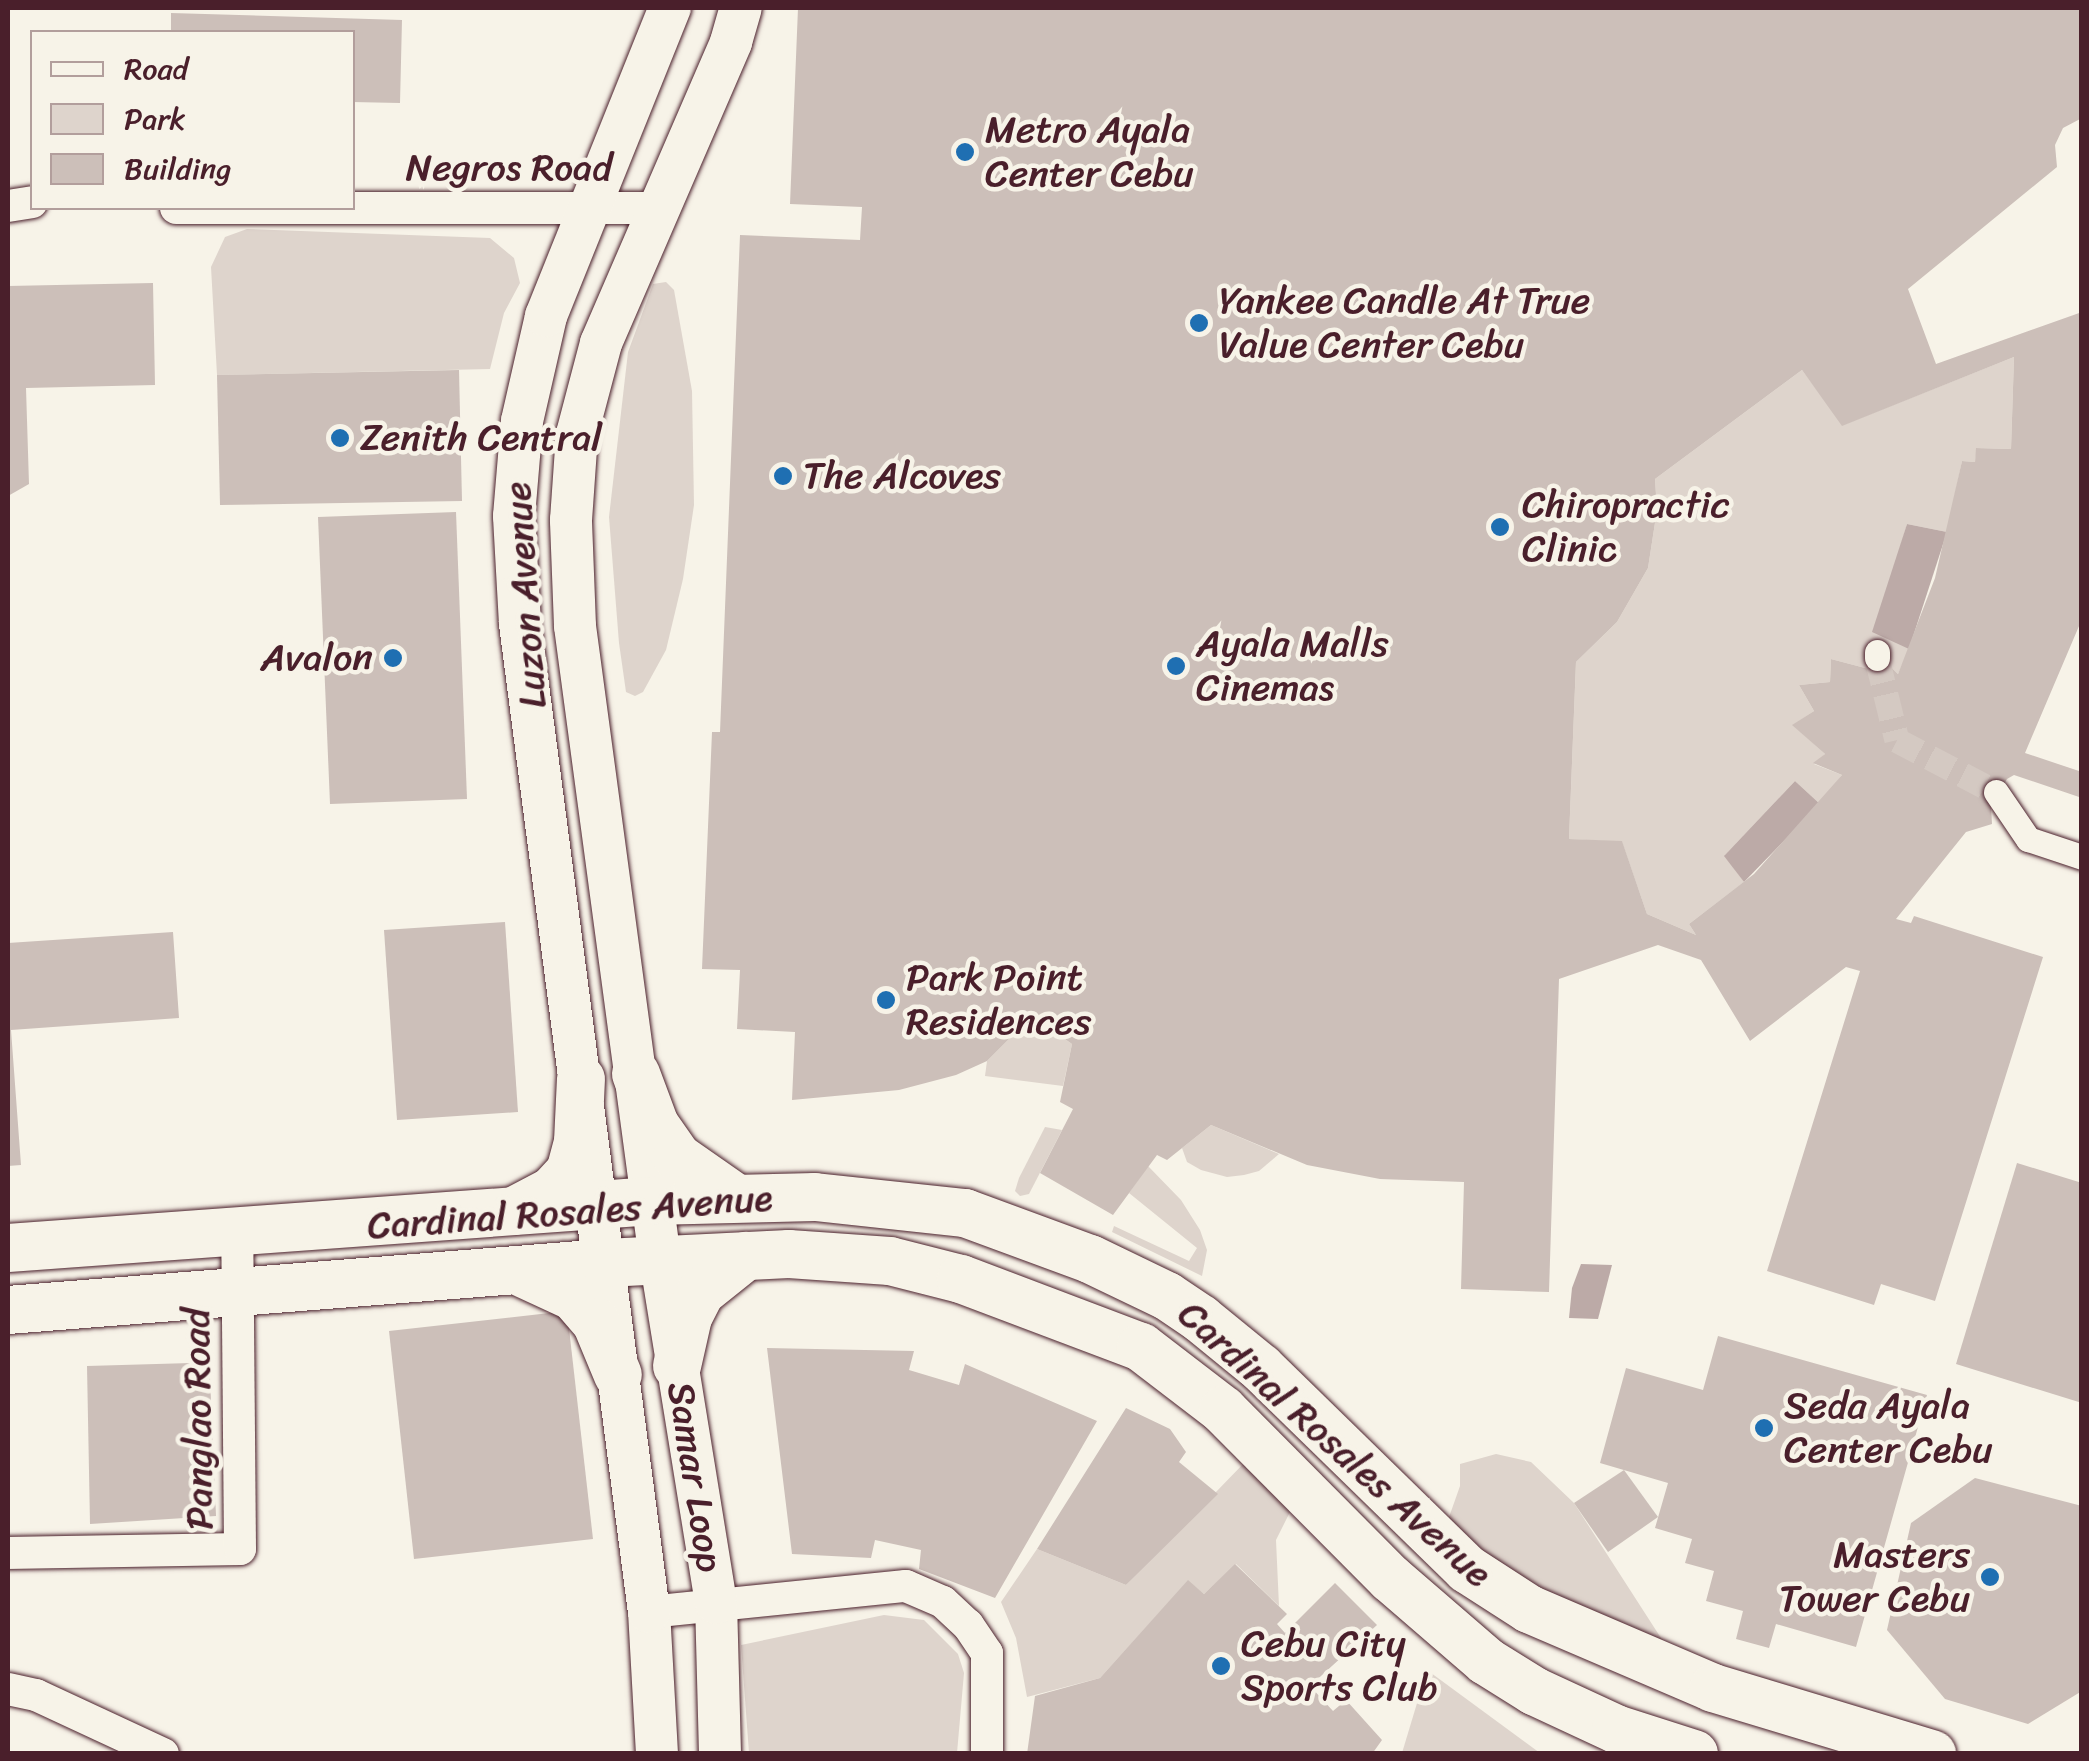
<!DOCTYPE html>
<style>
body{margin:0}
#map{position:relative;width:2089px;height:1761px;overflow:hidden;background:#f7f3e8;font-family:Sriracha,sans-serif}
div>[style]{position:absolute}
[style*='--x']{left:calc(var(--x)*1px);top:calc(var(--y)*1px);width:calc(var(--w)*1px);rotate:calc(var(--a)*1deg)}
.green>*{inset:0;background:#ded4cc}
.water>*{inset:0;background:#bcaaa7}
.building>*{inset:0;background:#ccbfb9}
.pedestrian-tunnel>*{height:25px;margin-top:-12.5px;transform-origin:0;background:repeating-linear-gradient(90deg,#d4c9c2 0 25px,transparent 0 37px)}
.roads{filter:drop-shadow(0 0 2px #4a1f2b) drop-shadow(0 0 2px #4a1f2b)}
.pedestrian>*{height:25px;margin:-12.5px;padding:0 12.5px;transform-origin:12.5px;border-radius:12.5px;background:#f7f3e8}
.minor>*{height:32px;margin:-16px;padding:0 16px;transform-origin:16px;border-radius:16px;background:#f7f3e8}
.tertiary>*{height:42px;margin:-21px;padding:0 21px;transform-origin:21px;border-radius:21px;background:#f7f3e8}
.secondary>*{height:48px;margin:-24px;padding:0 24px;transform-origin:24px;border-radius:24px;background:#f7f3e8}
.dots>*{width:28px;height:28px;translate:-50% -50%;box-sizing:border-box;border:5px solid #f7f3e8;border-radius:50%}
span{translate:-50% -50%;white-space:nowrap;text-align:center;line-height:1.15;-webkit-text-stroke:9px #f7f3e8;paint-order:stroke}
.poi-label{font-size:38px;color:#4a1f2b}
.left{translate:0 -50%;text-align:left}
.right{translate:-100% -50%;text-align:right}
.street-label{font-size:38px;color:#4a1f2b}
.frame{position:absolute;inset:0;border:10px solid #4a1f2b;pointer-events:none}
.legend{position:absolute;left:30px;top:30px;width:325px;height:180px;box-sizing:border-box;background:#f7f3e8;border:2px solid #b29e9c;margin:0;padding:12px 18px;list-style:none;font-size:30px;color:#4a1f2b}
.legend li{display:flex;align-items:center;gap:20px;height:50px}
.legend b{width:50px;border:2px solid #b29e9c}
</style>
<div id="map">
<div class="green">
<i style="clip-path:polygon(247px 229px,490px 238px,514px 258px,520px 283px,504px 313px,490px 369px,217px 375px,211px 267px,225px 237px)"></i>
<i style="clip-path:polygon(666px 282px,674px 290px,692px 391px,694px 505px,683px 579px,666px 650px,643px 692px,635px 696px,626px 692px,619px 643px,609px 517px,628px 352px,653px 284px)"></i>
<i style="clip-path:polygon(2014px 357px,2011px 449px,1977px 448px,1975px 462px,1962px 461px,1947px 532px,1907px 524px,1892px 576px,1909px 649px,1898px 674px,1886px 662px,1868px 661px,1869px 669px,1831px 659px,1830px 682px,1799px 685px,1814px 711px,1793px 725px,1825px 754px,1814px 764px,1842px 775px,1820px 804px,1795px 781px,1725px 855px,1744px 882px,1689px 924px,1696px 935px,1647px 914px,1622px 842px,1569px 839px,1576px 662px,1617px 622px,1648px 568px,1657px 510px,1655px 479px,1802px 370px,1843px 425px)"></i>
<i style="clip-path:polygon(1032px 1016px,1072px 1044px,1063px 1086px,985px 1076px,987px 1061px)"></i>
<i style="clip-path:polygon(1211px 1125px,1279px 1154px,1259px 1171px,1244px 1175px,1227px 1177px,1201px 1170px,1187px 1162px,1182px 1148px)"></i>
<i style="clip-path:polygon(1045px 1127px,1062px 1130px,1029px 1194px,1020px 1196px,1015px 1191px,1019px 1178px)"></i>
<i style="clip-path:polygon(1148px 1166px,1181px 1200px,1200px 1230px,1207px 1250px,1202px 1276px,1112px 1232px,1114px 1226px,1189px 1261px,1197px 1248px,1129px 1193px)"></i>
<i style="clip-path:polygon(1496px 1454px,1531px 1462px,1574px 1503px,1670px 1652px,1483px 1560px,1448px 1520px,1460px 1486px,1460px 1464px)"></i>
<i style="clip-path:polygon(1245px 1462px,1291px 1510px,1276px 1540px,1279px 1606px,1236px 1564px,1204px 1594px,1188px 1581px,1100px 1678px,1027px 1697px,1016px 1638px,1001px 1602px,1037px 1549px,1126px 1585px)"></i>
<i style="clip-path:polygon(884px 1615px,924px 1620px,958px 1654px,964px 1673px,957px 1753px,749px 1753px,741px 1645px)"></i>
<i style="clip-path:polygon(1427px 1670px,1540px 1753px,1402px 1753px)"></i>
</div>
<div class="water">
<i style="clip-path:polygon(1907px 524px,1947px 532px,1909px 649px,1872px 632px)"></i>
<i style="clip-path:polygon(1795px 781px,1820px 804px,1744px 882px,1724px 856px)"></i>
<i style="clip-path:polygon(1581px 1264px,1612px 1265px,1598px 1319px,1569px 1318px,1572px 1288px)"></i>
</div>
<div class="building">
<i style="clip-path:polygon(evenodd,798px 8px,2082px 8px,2082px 118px,2063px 128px,2055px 145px,2057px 167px,1908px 289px,1936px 364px,2082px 312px,2082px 619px,2025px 753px,2082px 772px,2082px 798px,2014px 775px,2007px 779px,1991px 807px,1992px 824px,1966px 832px,1896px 919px,1911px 923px,1914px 916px,2043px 957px,1935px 1301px,1881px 1284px,1874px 1305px,1767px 1271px,1860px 971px,1846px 967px,1750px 1041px,1701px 960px,1658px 945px,1559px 979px,1549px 1292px,1461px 1289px,1464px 1182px,1380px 1179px,1307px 1165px,1211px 1125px,1167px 1160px,1157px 1155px,1113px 1215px,1040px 1173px,1073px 1109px,1060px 1102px,1072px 1044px,1032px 1016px,987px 1061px,956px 1075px,899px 1090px,792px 1100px,795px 1032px,737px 1029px,740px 970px,702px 969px,712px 732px,720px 732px,740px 235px,860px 240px,862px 207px,790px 204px,798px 8px,2014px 357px,2011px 449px,1976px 448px,1975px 462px,1962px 461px,1935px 578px,1898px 674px,1886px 662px,1868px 661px,1869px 669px,1831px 659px,1830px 682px,1799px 685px,1814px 711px,1792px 725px,1825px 754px,1813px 763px,1842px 775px,1754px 874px,1689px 924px,1696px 935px,1647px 914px,1622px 841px,1569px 839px,1576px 662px,1617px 622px,1648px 568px,1657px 510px,1655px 479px,1802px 370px,1842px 426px,2014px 357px)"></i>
<i style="clip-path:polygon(171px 13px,402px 20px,400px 103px,352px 102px,352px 32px,171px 32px)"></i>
<i style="clip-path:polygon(153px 283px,155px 385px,26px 388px,29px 484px,8px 496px,8px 286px)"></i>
<i style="clip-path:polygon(459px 370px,462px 501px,220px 505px,217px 375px)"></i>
<i style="clip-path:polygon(456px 512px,467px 799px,330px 804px,318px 517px)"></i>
<i style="clip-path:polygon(505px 922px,518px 1112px,397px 1120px,384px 930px)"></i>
<i style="clip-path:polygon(173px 932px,179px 1018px,11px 1030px,21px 1165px,8px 1166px,8px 943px)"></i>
<i style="clip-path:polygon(2017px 1163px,2082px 1183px,2082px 1403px,1956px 1364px)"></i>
<i style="clip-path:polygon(567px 1311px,593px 1539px,414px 1559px,389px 1331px)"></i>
<i style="clip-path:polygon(1718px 1336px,1927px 1395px,1856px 1647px,1776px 1624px,1769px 1648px,1736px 1639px,1743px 1611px,1706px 1601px,1714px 1571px,1685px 1563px,1692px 1539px,1655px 1528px,1668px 1483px,1600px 1463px,1626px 1368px,1703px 1390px)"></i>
<i style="clip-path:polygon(767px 1348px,914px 1351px,909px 1370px,959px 1385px,965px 1364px,1097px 1421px,995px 1598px,919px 1569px,921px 1550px,875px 1540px,871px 1558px,792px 1554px)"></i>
<i style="clip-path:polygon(191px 1363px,210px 1378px,216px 1516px,90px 1524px,87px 1366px)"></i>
<i style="clip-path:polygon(1126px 1408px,1170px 1429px,1186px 1452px,1179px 1462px,1218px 1494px,1126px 1585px,1037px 1549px)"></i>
<i style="clip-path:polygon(1624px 1470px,1658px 1517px,1608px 1552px,1574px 1503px)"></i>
<i style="clip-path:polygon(1975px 1478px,2082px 1506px,2082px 1691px,2028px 1724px,1945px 1699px,1887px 1630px,1911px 1523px)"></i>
<i style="clip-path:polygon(1235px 1564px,1287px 1614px,1277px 1624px,1285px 1633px,1335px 1583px,1377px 1625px,1310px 1686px,1333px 1711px,1346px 1700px,1382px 1740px,1372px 1754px,1027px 1754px,1035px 1696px,1100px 1678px,1188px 1580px,1204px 1594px)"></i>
</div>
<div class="pedestrian-tunnel">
<i style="--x:1877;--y:658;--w:84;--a:76.3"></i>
<i style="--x:1897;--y:740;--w:112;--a:27.7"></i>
</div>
<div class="roads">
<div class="pedestrian">
<i style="--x:1877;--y:652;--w:6;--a:90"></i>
<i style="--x:1996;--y:792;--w:57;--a:55.8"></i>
<i style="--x:2028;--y:839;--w:57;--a:18.4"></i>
</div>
<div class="minor">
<i style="--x:8;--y:206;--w:24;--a:-9"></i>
<i style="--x:176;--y:208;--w:486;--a:0"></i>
<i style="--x:8;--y:1553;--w:232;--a:-1"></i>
<i style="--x:240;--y:1549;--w:314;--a:-90.5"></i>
<i style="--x:649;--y:1612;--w:258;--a:-5.8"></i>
<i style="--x:906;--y:1586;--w:40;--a:23.4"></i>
<i style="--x:943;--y:1602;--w:34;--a:43"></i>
<i style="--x:968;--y:1625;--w:34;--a:56"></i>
<i style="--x:987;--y:1653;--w:101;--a:90"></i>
<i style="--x:8;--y:1689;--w:29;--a:12"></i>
<i style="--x:36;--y:1695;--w:140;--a:24.9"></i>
</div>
<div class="tertiary">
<i style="--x:657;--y:1754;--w:142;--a:-93.2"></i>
<i style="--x:649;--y:1612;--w:996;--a:-97.44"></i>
<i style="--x:520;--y:624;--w:108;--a:-93.2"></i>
<i style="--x:514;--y:516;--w:95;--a:-85.2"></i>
<i style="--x:522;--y:421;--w:108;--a:-77.1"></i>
<i style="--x:546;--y:316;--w:332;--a:-68.1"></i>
<i style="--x:720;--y:1754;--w:151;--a:-91.5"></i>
<i style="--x:716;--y:1603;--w:349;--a:-99.2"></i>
<i style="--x:660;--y:1259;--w:639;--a:-97.65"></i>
<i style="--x:575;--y:626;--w:106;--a:-92.2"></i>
<i style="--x:571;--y:520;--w:86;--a:-86"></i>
<i style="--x:577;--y:434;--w:94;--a:-75.2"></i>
<i style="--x:601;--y:343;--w:328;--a:-66.6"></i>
<i style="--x:731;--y:42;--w:35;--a:-74"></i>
</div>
<div class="secondary">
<i style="--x:636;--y:1074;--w:54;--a:69.6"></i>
<i style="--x:655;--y:1125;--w:39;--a:55"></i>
<i style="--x:677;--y:1157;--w:72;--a:34.8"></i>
<i style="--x:514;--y:1211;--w:43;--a:-27.8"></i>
<i style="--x:552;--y:1191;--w:26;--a:-47"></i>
<i style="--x:570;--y:1172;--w:31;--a:-75"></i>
<i style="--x:578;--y:1142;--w:63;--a:-87.3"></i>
<i style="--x:8;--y:1248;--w:646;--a:-4.17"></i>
<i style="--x:652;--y:1201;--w:163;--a:-1.4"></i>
<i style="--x:815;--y:1197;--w:151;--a:6.1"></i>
<i style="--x:965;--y:1213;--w:133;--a:20.2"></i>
<i style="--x:1090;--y:1259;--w:85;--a:25.7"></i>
<i style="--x:1167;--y:1296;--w:41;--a:34.1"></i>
<i style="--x:1201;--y:1319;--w:77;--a:39.2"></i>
<i style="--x:1261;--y:1368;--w:288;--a:44.3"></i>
<i style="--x:1467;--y:1569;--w:74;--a:32.8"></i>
<i style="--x:1529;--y:1609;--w:200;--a:23.2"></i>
<i style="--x:1713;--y:1688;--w:229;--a:16.8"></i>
<i style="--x:518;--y:1271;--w:62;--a:24.9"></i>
<i style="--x:574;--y:1297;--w:33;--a:49"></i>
<i style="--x:596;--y:1322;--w:57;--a:67.5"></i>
<i style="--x:8;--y:1310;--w:599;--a:-4.5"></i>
<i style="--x:605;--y:1263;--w:184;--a:-2.8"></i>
<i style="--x:789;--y:1254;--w:101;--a:4"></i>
<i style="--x:890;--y:1261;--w:73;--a:14.2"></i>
<i style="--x:961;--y:1279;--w:192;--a:20.7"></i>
<i style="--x:1141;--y:1347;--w:103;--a:37.5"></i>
<i style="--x:1223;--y:1410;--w:237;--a:45.2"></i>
<i style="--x:1390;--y:1578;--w:127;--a:40.8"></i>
<i style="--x:1486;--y:1661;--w:57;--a:32"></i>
<i style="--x:1534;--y:1691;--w:90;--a:24.9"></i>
<i style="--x:1616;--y:1729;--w:82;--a:17.8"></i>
<i style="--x:677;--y:1366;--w:50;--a:-77.3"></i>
<i style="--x:688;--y:1317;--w:28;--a:-63"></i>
<i style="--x:701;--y:1292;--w:58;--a:-38.7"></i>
</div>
</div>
<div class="dots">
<i style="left:965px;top:152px;background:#1f6fb2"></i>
<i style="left:1199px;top:323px;background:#1f6fb2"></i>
<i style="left:340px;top:438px;background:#1f6fb2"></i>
<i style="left:783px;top:476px;background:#1f6fb2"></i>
<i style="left:1500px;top:527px;background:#1f6fb2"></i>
<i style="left:393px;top:658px;background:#1f6fb2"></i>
<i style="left:1176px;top:666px;background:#1f6fb2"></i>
<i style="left:886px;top:1000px;background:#1f6fb2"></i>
<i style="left:1764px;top:1428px;background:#1f6fb2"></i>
<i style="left:1990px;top:1577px;background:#1f6fb2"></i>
<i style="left:1221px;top:1666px;background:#1f6fb2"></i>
</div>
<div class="poi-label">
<span class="left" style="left:985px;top:152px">Metro Ayala<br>Center Cebu</span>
<span class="left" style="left:1219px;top:323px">Yankee Candle At True<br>Value Center Cebu</span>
<span class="left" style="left:360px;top:438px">Zenith Central</span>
<span class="left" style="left:803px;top:476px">The Alcoves</span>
<span class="left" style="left:1522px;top:527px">Chiropractic<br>Clinic</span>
<span class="left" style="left:1196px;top:666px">Ayala Malls<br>Cinemas</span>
<span class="right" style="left:373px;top:658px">Avalon</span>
<span class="left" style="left:906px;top:1000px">Park Point<br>Residences</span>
<span class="left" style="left:1784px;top:1428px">Seda Ayala<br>Center Cebu</span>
<span class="right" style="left:1970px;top:1577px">Masters<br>Tower Cebu</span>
<span class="left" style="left:1241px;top:1666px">Cebu City<br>Sports Club</span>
</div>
<div class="street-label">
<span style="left:509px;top:168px">Negros Road</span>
<span style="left:525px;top:595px;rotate:-94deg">Luzon Avenue</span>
<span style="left:570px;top:1212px;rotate:-4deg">Cardinal Rosales Avenue</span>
<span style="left:198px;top:1419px;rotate:-91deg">Panglao Road</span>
<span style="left:1335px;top:1444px;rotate:42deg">Cardinal Rosales Avenue</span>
<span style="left:695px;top:1477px;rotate:81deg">Samar Loop</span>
</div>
<div class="frame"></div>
<ul class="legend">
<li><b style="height:12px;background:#f7f3e8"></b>Road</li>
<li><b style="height:28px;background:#ded4cc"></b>Park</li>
<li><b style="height:28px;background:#ccbfb9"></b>Building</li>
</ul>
</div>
